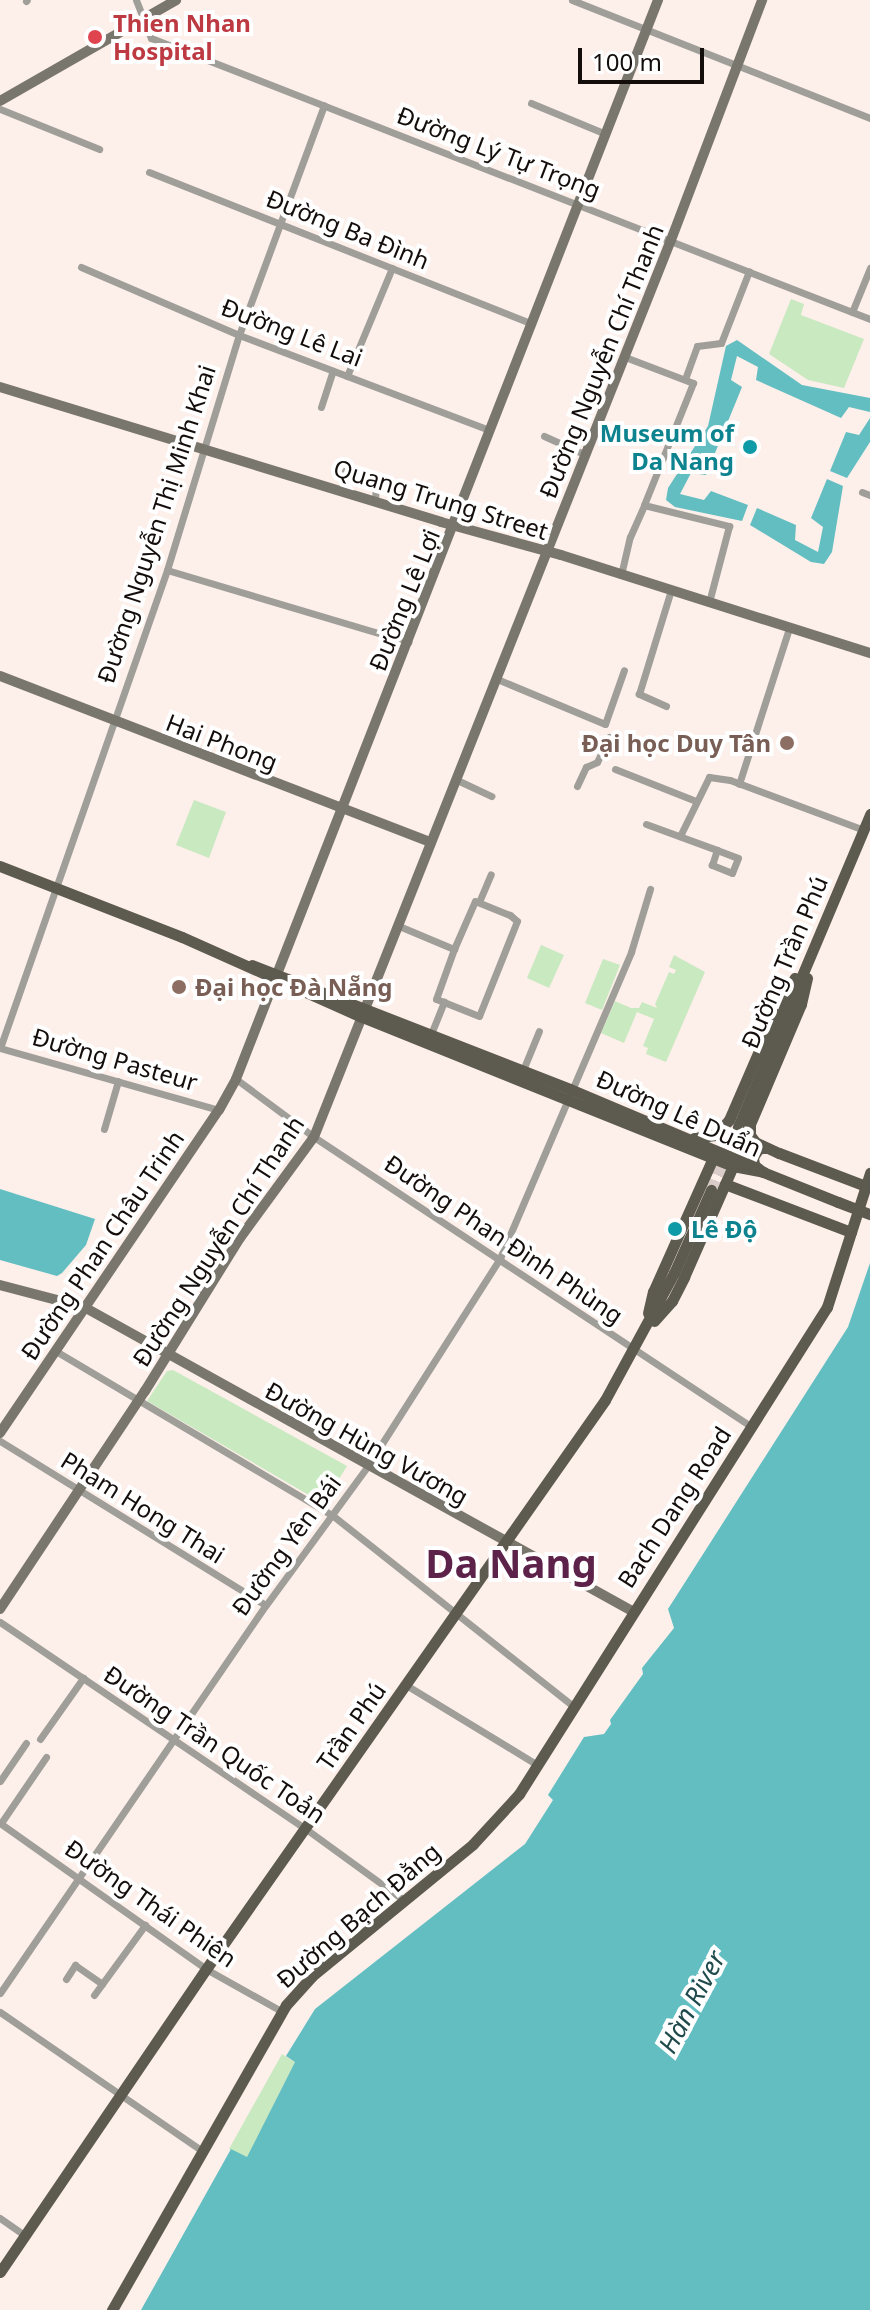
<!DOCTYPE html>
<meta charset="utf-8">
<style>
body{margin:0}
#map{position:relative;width:870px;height:2310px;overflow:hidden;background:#fdefea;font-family:"Noto Sans",sans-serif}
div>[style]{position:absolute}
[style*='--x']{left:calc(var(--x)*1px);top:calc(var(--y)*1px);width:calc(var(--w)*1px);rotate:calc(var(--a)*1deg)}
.green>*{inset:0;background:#c9e9c0}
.water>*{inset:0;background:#63bec2}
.primary-tunnel>*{height:11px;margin-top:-5.5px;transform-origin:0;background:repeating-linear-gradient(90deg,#dacdc9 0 11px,transparent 0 16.5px)}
.street>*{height:7px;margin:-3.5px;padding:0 3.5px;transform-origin:3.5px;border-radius:3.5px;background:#a09e98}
.secondary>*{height:10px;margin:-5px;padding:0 5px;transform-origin:5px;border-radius:5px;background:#79766d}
.primary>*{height:11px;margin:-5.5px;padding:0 5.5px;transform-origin:5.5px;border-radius:5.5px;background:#5d5a4f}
.primary-bridge>*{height:11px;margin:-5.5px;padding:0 5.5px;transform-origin:5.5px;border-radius:5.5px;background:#5d5a4f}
.dots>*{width:22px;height:22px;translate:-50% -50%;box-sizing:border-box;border:4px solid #fff;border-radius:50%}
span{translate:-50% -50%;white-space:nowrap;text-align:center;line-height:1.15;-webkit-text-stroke:8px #fff;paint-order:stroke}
.health-label{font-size:24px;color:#be3a42;font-weight:700}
.left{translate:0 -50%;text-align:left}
.street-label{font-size:24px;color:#130d0b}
.culture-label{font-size:24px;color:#0d838f;font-weight:700}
.right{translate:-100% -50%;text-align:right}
.education-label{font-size:24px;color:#785e54;font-weight:700}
.water-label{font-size:26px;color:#204a4c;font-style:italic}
.town-label{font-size:40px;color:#5d224a;font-weight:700}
.scale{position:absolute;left:578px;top:48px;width:126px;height:36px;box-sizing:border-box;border:4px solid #130d0b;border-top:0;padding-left:10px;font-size:24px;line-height:28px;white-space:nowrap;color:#130d0b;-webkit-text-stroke:6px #fff;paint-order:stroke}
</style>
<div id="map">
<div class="green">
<i style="clip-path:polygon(791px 299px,804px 304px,801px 315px,864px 339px,844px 388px,808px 380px,769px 354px)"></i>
<i style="clip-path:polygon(194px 800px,226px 812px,209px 858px,176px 845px)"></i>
<i style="clip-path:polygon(541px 945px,564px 955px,549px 988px,527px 978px)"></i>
<i style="clip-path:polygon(674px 955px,705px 972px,666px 1062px,646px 1054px,648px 1048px,643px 1046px,654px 1019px,637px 1012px,624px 1043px,601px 1033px,615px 1001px,631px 1008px,639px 1008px,642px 1002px,657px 1008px,655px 1004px,669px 972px,674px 974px,676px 970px,669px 967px)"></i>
<i style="clip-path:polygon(603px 959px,620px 965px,602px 1010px,585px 1003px)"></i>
<i style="clip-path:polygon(173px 1370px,347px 1466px,326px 1500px,319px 1501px,147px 1401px,167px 1371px)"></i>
<i style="clip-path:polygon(282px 2054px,295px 2062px,247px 2158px,229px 2149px)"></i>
</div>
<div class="water">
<i style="clip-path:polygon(737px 340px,802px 385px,870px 398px,870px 412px,849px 407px,841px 418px,756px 380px,758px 367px,737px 356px,731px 380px,742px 387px,706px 475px,691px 473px,680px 494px,704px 500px,711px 491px,748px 505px,742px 521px,675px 507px,666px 500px,668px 488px,708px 426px,726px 346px)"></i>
<i style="clip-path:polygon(870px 418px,870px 442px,847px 478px,830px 471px,846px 432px,859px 435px)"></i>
<i style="clip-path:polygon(827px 479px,843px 486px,832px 552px,824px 564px,811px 562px,750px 525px,757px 508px,796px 525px,795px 540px,818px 552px,823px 527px,811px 518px)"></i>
<i style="clip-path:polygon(0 1189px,95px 1219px,86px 1245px,62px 1273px,57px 1276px,0 1260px)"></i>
<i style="clip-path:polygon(870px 1263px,870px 2310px,141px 2310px,231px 2149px,247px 2157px,295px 2062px,286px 2056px,315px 2009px,525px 1844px,553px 1800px,548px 1795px,584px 1737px,604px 1734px,611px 1724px,610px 1720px,643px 1674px,642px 1668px,674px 1628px,668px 1609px,848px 1327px)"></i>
</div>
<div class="primary-tunnel">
<i style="--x:711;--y:1190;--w:69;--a:-66.8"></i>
</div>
<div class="street">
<i style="--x:136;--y:0;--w:41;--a:68.5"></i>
<i style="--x:151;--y:38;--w:772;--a:21.35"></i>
<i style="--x:572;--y:0;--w:321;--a:21.6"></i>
<i style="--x:26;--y:1;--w:1;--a:-45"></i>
<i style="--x:531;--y:103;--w:81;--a:22.5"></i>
<i style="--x:0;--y:109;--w:107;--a:22"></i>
<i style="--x:149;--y:172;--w:412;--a:21.6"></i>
<i style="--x:81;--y:267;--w:172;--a:23.3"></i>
<i style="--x:239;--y:335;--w:267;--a:20.8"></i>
<i style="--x:852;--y:312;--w:48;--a:-67.8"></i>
<i style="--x:625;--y:357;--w:73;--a:20.9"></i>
<i style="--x:693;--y:383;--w:131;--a:111.9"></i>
<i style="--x:644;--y:505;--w:88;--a:13.9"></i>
<i style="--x:729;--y:526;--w:79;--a:104.7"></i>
<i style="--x:347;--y:376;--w:117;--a:-67.4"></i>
<i style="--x:685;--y:379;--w:35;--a:-70"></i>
<i style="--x:697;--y:346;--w:24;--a:-7"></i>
<i style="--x:721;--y:343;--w:77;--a:-68.7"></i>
<i style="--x:321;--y:407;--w:38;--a:-72"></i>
<i style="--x:544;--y:436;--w:46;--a:24.3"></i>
<i style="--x:345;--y:471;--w:34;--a:24"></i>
<i style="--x:376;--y:485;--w:16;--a:94"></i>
<i style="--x:862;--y:492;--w:9;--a:21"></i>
<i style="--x:167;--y:570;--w:252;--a:16.6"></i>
<i style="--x:621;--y:575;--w:39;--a:-77"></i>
<i style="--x:630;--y:537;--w:35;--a:-66"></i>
<i style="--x:497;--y:679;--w:117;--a:22.6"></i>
<i style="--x:605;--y:724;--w:57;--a:-70.6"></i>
<i style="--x:666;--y:706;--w:30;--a:-156"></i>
<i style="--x:639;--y:694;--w:109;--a:-72.9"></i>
<i style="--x:615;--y:769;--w:87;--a:21.6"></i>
<i style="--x:457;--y:780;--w:38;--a:25"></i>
<i style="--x:739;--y:784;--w:164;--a:-72.2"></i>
<i style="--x:577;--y:786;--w:21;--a:-65"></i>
<i style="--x:586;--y:767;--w:12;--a:-24"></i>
<i style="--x:597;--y:762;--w:28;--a:-64"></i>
<i style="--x:646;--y:824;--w:76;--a:20.1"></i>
<i style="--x:717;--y:850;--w:22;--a:21"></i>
<i style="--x:738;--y:858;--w:16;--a:112"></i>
<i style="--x:732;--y:873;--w:22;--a:-158"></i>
<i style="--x:712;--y:865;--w:16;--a:-72"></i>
<i style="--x:680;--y:836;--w:66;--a:-63.8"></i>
<i style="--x:709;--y:777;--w:21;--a:8"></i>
<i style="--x:730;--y:780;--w:143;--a:20.5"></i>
<i style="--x:479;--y:902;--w:30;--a:-67"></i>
<i style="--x:399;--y:926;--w:60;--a:22.7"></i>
<i style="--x:454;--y:949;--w:52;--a:-66.4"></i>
<i style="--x:475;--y:901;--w:38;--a:22"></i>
<i style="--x:510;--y:915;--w:9;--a:41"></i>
<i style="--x:517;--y:921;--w:102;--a:111.8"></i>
<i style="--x:479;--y:1016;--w:46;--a:-158.4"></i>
<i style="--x:436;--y:999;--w:53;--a:-70.2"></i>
<i style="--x:431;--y:1034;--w:35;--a:-68"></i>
<i style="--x:0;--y:1048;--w:506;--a:-70.74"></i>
<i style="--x:167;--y:570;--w:246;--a:-73"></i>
<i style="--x:239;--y:335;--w:245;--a:-69.7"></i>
<i style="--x:0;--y:1048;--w:228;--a:15.8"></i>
<i style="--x:523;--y:1070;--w:42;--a:-67.7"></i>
<i style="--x:236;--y:1079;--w:97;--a:36.6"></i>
<i style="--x:314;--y:1137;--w:525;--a:33.51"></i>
<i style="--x:104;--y:1129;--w:50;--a:-73.7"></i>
<i style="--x:54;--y:1350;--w:323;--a:30.7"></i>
<i style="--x:332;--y:1515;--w:306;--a:38.4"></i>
<i style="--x:0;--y:1441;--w:312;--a:31.7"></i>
<i style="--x:0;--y:1622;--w:369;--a:34.1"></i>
<i style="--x:306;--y:1829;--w:122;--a:36"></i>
<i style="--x:406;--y:1685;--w:152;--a:31.3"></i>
<i style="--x:40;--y:1739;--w:75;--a:-54.8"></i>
<i style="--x:0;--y:1781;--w:46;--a:-55.6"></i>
<i style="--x:0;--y:1823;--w:252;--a:35.3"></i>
<i style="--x:206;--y:1969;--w:86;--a:29.2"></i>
<i style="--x:1;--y:1823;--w:80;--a:-55.7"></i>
<i style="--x:66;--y:1979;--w:17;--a:-57"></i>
<i style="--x:75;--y:1965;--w:33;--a:35"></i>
<i style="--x:0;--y:1993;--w:470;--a:-55.6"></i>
<i style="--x:266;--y:1605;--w:171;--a:-53.8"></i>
<i style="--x:367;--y:1467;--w:248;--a:-57.5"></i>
<i style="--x:500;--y:1258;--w:333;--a:-66.8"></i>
<i style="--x:631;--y:952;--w:66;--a:-73.2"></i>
<i style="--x:94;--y:1995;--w:87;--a:-53.9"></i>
<i style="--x:0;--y:2012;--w:244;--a:34.5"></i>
<i style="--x:0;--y:2218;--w:32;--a:35"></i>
</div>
<div class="secondary">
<i style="--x:0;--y:101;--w:203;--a:-29.8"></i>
<i style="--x:0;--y:387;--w:461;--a:17"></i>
<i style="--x:441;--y:522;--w:124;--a:15.4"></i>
<i style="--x:561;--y:555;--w:324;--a:17.6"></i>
<i style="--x:0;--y:676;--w:462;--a:21.1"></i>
<i style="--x:0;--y:1285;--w:87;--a:14.7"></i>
<i style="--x:84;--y:1307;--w:627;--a:29.02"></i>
<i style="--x:0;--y:1433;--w:390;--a:-55.9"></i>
<i style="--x:219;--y:1110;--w:35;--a:-61"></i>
<i style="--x:236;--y:1079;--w:1159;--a:-68.64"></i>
<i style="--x:0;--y:1609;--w:262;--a:-56.4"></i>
<i style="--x:145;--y:1391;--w:180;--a:-58.2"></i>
<i style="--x:240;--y:1238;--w:125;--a:-53.8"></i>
<i style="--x:314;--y:1137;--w:965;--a:-68.3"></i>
<i style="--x:671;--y:240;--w:257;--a:-69.2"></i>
</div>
<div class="primary">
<i style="--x:0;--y:866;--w:195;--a:21.3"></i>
<i style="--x:182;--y:937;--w:197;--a:24"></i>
<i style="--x:362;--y:1017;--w:400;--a:21.9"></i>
<i style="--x:733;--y:1166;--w:31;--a:11"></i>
<i style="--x:252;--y:965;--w:341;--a:21.3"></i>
<i style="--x:570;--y:1089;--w:198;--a:22.9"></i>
<i style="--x:807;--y:978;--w:27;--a:103"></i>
<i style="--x:801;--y:1004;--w:130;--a:113"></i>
<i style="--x:750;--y:1124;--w:11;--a:90"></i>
<i style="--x:750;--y:1135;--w:9;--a:54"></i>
<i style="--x:755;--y:1142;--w:26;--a:25"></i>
<i style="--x:779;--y:1153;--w:93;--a:20.8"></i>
<i style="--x:738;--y:1127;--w:340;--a:-67.1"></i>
<i style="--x:694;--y:1138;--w:21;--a:-8"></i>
<i style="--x:715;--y:1135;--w:21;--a:-47"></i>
<i style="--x:729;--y:1120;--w:131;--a:-66.6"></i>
<i style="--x:781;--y:1000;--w:26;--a:-58"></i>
<i style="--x:767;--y:1148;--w:8;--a:180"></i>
<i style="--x:759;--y:1148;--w:11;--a:124"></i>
<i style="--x:753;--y:1157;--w:8;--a:83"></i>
<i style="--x:754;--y:1165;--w:11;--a:38"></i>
<i style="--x:763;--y:1172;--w:81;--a:21.8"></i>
<i style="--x:725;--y:1184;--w:135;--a:20.9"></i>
<i style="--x:648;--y:1313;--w:22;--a:-77"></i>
<i style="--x:653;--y:1292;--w:147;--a:-65.9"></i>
<i style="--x:654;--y:1321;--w:27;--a:-48"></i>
<i style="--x:672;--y:1301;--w:27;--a:-63"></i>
<i style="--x:684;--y:1277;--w:121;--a:-66.2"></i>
<i style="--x:0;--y:2272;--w:366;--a:-55.8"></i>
<i style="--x:206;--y:1969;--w:695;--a:-54.96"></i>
<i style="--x:605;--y:1400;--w:145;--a:-61.5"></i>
<i style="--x:674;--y:1273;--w:91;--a:-66"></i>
<i style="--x:112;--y:2310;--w:351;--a:-60.3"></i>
<i style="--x:286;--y:2005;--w:39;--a:-48"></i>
<i style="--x:312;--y:1976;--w:208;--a:-39.3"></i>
<i style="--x:473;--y:1844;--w:68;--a:-47.4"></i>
<i style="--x:519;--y:1794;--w:576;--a:-57.69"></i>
<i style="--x:827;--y:1307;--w:141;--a:-72.2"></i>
</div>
<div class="primary-bridge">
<i style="--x:838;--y:1202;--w:34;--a:21"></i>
</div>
<div class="dots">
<i style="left:95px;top:37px;background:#e0444e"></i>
<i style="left:750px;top:447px;background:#0f9aa8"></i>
<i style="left:787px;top:743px;background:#8d6e63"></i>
<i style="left:179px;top:987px;background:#8d6e63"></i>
<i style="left:675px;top:1229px;background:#0f9aa8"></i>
</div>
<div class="health-label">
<span class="left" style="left:113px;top:37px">Thien Nhan<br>Hospital</span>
</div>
<div class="street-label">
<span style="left:499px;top:152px;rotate:21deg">Đường Lý Tự Trọng</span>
<span style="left:348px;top:229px;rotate:22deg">Đường Ba Đình</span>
<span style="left:292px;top:332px;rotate:21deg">Đường Lê Lai</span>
<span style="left:601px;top:361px;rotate:-68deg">Đường Nguyễn Chí Thanh</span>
<span style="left:441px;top:499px;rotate:17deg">Quang Trung Street</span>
<span style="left:156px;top:524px;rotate:-72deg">Đường Nguyễn Thị Minh Khai</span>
<span style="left:404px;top:600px;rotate:-68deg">Đường Lê Lợi</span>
<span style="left:222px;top:742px;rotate:21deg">Hai Phong</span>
<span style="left:784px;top:962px;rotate:-67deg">Đường Trần Phú</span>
<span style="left:115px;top:1059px;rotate:16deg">Đường Pasteur</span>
<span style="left:679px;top:1113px;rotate:24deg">Đường Lê Duẩn</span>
<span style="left:504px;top:1239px;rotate:34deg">Đường Phan Đình Phùng</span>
<span style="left:218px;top:1241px;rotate:-57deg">Đường Nguyễn Chí Thanh</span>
<span style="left:102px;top:1245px;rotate:-56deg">Đường Phan Châu Trinh</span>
<span style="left:367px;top:1443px;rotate:29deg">Đường Hùng Vương</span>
<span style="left:143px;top:1507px;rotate:32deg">Pham Hong Thai</span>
<span style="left:674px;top:1507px;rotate:-57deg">Bach Dang Road</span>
<span style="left:286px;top:1545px;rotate:-54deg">Đường Yên Bái</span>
<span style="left:351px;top:1726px;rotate:-55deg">Trần Phú</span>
<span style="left:215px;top:1744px;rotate:34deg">Đường Trần Quốc Toản</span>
<span style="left:151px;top:1903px;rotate:35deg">Đường Thái Phiên</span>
<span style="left:358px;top:1915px;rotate:-41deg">Đường Bạch Đằng</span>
</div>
<div class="culture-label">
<span class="right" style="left:734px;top:447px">Museum of<br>Da Nang</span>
<span class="left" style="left:691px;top:1229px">Lê Độ</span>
</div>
<div class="education-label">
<span class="right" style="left:771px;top:743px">Đại học Duy Tân</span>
<span class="left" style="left:195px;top:987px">Đại học Đà Nẵng</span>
</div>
<div class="water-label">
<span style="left:692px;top:2002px;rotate:-62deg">Hàn River</span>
</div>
<div class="town-label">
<span style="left:511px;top:1563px">Da Nang</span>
</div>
<div class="scale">100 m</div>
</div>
